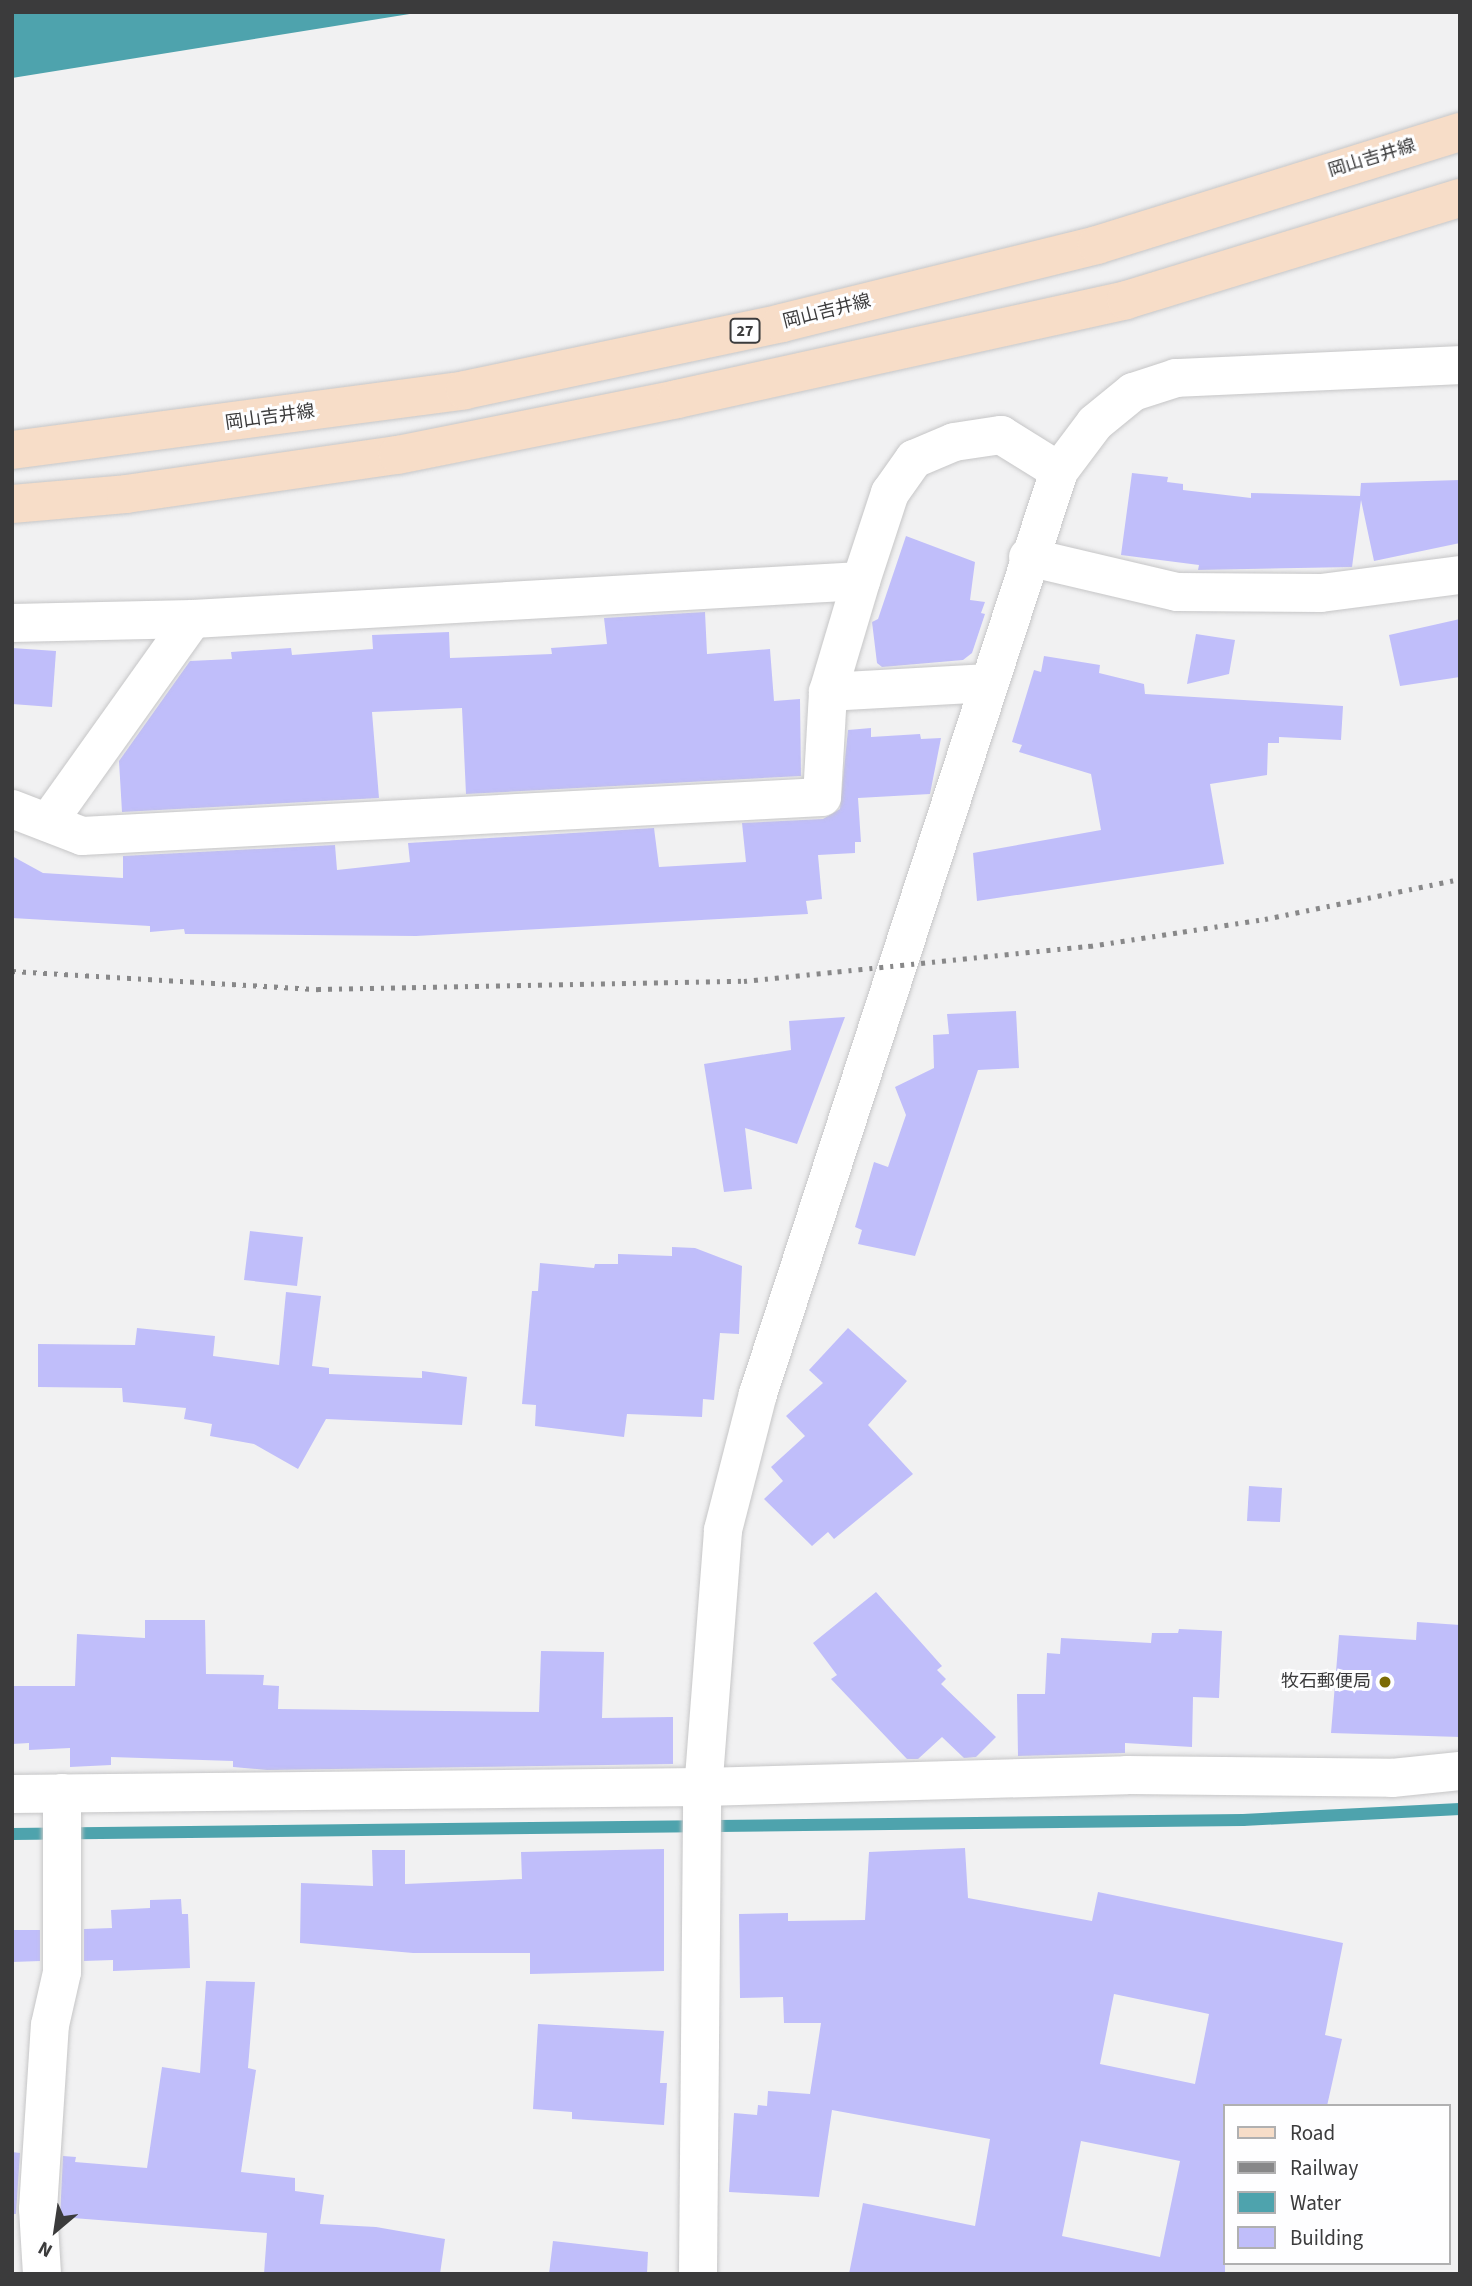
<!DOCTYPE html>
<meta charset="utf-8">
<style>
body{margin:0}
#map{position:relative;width:1472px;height:2286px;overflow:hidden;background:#f1f1f2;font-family:"Source Sans 3","Noto Sans JP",sans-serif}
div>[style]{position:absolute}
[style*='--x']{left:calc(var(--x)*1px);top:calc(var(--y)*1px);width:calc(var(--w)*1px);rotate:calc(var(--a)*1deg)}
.water>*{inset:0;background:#4ea3ad}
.stream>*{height:12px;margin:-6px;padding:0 6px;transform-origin:6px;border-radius:6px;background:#4ea3ad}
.building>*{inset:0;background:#c0befa}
.roads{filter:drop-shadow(0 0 2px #c6c6c7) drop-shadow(0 0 2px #c6c6c7)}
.minor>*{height:38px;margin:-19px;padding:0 19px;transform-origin:19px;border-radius:19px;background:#fff}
.major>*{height:38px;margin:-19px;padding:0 19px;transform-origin:19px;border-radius:19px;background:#f7ddc8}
.rail>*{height:5px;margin-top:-2.5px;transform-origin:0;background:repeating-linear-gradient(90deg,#888889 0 3.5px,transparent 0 10.5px)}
.dots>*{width:19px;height:19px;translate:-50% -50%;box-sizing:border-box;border:4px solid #fefeff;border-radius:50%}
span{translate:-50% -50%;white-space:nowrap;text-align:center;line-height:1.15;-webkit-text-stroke:6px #fefeff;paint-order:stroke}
.shield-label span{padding:2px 5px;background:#fefeff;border:2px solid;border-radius:5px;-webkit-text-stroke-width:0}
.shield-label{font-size:16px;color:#3b3b3c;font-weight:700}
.street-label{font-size:18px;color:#3b3b3c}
.poi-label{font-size:18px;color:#3b3b3c}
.right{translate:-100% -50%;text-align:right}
.frame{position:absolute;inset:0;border:14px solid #3b3b3c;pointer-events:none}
.legend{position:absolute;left:1223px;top:2104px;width:228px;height:161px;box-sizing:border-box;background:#fefeff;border:2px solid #b0b0b1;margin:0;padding:9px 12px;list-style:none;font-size:21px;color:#3b3b3c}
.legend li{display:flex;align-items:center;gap:14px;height:35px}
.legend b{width:35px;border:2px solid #b0b0b1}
.north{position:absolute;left:21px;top:2195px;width:70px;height:70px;-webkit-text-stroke:5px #fefeff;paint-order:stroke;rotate:209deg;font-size:19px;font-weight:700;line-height:28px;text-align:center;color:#3b3b3c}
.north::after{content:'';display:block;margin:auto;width:24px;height:32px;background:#3b3b3c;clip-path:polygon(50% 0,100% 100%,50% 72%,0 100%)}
</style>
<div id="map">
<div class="water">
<i style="clip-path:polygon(12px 12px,422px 12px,12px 78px)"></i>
</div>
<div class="stream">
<i style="--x:12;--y:1834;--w:1231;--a:-0.65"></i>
<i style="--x:1243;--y:1820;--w:217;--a:-2.9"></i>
</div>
<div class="building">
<i style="clip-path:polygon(1132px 473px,1168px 477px,1167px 482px,1183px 484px,1183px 490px,1251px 498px,1251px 493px,1360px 496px,1361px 483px,1460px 480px,1460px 543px,1374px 561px,1361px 500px,1352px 567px,1198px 570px,1199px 565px,1121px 555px)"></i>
<i style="clip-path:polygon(906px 536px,975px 562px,970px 600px,985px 602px,981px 613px,985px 614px,972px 653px,963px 660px,882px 667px,877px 663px,872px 622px,878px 619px)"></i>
<i style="clip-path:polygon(705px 612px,707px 654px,770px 649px,774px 701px,800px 699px,801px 776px,466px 794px,462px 708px,372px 712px,379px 798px,122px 812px,119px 761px,190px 661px,232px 659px,231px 652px,291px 648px,292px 655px,373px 649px,372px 635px,449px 632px,450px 658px,552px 654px,551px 648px,607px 644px,604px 618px)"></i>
<i style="clip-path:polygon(1460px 619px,1460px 677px,1400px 686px,1389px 635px)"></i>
<i style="clip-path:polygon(1196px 634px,1235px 640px,1229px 674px,1187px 684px)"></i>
<i style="clip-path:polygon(12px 648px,56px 651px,52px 707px,12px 704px)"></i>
<i style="clip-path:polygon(1044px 656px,1100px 665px,1099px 673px,1144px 684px,1145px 694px,1343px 706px,1341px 740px,1279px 737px,1279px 743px,1268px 743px,1267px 775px,1210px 784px,1224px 864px,977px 901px,973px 853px,1101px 830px,1091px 774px,1019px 752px,1022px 745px,1012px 742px,1034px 670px,1041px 672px)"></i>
<i style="clip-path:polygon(871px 728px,871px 737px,920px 734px,921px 739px,941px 738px,930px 794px,858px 798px,861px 842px,855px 842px,855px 853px,818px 855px,822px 899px,806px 901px,808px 914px,416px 936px,185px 934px,184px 929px,150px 932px,150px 926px,12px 918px,12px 856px,43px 873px,123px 878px,123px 856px,335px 845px,337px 870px,410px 862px,408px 843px,654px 828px,659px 867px,746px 862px,742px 823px,823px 819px,840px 809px,848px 730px)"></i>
<i style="clip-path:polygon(1016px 1011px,1019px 1068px,978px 1070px,915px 1256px,858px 1244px,862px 1230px,855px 1227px,874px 1162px,888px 1167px,906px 1115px,895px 1087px,934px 1068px,933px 1035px,949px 1034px,947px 1014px)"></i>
<i style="clip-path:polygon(845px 1017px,797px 1144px,745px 1128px,752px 1189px,724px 1192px,704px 1064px,791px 1050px,789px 1021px)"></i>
<i style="clip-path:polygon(250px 1231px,303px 1237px,297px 1286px,244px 1280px)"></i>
<i style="clip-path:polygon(672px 1247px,695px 1248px,742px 1266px,739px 1334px,720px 1333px,714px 1400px,703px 1399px,702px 1417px,627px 1414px,624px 1437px,535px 1426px,536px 1405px,522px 1404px,532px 1291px,538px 1291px,540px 1263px,594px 1268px,595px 1264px,618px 1264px,618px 1254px,672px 1256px)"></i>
<i style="clip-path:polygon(286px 1292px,321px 1296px,312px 1366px,329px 1368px,329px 1374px,422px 1378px,422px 1371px,467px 1377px,462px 1425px,326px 1419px,298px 1469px,254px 1444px,210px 1436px,212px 1424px,184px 1419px,186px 1408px,123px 1402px,122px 1388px,38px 1387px,38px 1344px,135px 1345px,137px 1328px,215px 1336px,213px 1356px,279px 1365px)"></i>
<i style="clip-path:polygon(848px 1328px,907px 1381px,868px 1425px,913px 1474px,834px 1539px,828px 1532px,812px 1546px,764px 1499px,783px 1481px,771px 1467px,805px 1436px,786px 1416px,823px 1383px,809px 1370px)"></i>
<i style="clip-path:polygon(1249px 1486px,1282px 1488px,1280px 1522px,1247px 1521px)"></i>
<i style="clip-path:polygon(876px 1592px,942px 1666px,937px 1670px,946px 1679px,941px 1684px,996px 1737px,976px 1757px,964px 1758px,942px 1737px,918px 1759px,907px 1759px,831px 1679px,837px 1675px,813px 1643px)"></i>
<i style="clip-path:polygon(145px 1620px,205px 1620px,206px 1674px,264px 1675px,263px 1685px,279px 1686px,278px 1709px,539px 1712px,541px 1651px,604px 1652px,602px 1718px,673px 1717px,673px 1764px,267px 1770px,233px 1767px,233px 1761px,111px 1757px,111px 1765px,70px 1767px,70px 1748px,29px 1750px,29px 1743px,12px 1744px,12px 1686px,75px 1686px,77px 1634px,145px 1638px)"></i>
<i style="clip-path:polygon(1417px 1622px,1460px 1625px,1460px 1737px,1331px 1733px,1339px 1635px,1416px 1640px)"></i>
<i style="clip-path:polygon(1179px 1629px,1222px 1631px,1219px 1698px,1193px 1697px,1192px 1747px,1125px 1743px,1125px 1753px,1018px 1756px,1017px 1694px,1045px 1694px,1047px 1653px,1060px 1654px,1061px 1638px,1151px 1643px,1152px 1633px,1178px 1633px)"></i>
<i style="clip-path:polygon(evenodd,965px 1848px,968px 1898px,1092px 1921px,1098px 1892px,1343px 1943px,1325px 2035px,1342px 2039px,1327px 2106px,1225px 2106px,1225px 2274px,849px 2274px,863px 2203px,975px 2226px,990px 2139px,832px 2110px,819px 2197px,729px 2192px,734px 2113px,757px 2115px,758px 2105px,767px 2106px,768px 2091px,810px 2094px,821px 2023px,784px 2023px,783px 1997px,740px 1998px,739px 1914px,788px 1913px,788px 1921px,865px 1920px,869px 1852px,965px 1848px,1114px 1994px,1209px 2014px,1195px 2084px,1100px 2064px,1114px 1994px,965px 1848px,1081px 2141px,1180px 2161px,1160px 2257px,1062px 2236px,1081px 2141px)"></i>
<i style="clip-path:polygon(664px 1849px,664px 1971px,530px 1974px,530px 1953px,413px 1953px,300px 1943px,301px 1883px,373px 1886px,372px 1850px,405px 1850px,405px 1884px,522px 1879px,521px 1852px)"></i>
<i style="clip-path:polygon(181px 1899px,182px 1914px,188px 1914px,190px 1968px,113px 1971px,113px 1960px,84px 1961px,84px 1929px,112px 1928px,111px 1910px,150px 1908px,150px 1900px)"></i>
<i style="clip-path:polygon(12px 1930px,40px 1930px,40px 1961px,12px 1962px)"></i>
<i style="clip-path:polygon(206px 1981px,255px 1982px,248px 2068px,256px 2070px,241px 2172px,295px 2178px,295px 2191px,324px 2195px,320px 2224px,376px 2227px,445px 2239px,440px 2274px,264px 2274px,267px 2233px,60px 2217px,63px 2156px,76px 2157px,75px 2162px,147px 2168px,162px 2067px,200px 2073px)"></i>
<i style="clip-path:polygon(538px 2024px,664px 2031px,660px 2083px,667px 2083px,664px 2125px,572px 2119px,572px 2112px,533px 2109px)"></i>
<i style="clip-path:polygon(12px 2152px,20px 2153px,16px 2214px,12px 2214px)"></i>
<i style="clip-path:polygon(553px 2241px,648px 2252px,647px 2274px,549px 2274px)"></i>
</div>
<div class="roads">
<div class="minor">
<i style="--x:1028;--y:557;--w:153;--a:13.2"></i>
<i style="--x:1177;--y:592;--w:144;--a:0.4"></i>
<i style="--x:1321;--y:593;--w:140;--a:-7.4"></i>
<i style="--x:12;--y:623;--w:181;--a:-1.3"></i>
<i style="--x:193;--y:619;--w:669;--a:-3.26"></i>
<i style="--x:861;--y:581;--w:93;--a:-71.8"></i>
<i style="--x:890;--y:493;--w:42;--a:-54.8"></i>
<i style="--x:914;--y:459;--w:43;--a:-23"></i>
<i style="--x:954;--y:442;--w:48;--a:-8.5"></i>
<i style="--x:1001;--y:435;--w:68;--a:31.8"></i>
<i style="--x:828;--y:692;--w:116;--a:-73.4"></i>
<i style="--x:12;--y:809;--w:75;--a:21.1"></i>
<i style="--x:82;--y:836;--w:741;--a:-3.02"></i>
<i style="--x:822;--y:797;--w:105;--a:-86.7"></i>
<i style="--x:828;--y:692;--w:160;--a:-3.2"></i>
<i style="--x:48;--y:822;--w:249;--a:-54.5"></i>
<i style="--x:12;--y:1794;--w:691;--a:-0.58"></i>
<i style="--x:703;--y:1787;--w:424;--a:-1.6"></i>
<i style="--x:1127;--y:1775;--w:265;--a:0.6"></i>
<i style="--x:1392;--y:1778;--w:68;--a:-5.9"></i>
<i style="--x:42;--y:2274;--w:65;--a:-93.5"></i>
<i style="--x:38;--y:2209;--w:184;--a:-86.3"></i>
<i style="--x:50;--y:2025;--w:54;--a:-77.2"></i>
<i style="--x:62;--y:1972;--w:179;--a:-90"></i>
<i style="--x:698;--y:2274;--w:470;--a:-89.5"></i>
<i style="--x:702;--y:1804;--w:275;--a:-85.6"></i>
<i style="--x:723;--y:1530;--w:140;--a:-75.6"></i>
<i style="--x:758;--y:1394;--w:971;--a:-71.94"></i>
<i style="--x:1059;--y:471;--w:60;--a:-53.1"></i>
<i style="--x:1095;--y:423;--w:49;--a:-39.2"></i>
<i style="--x:1133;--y:392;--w:45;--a:-18"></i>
<i style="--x:1176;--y:378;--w:284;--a:-2.6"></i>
</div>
<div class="major">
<i style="--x:12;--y:450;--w:457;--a:-7.5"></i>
<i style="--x:465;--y:390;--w:324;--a:-11.9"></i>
<i style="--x:782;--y:323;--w:325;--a:-13.9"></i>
<i style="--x:1097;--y:245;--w:380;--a:-17.3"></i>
<i style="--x:12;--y:504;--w:114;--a:-5"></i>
<i style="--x:126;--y:494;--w:275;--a:-8.2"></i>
<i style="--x:398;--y:455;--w:285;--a:-11.3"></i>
<i style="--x:677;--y:399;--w:460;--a:-12.4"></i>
<i style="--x:1126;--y:300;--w:349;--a:-17"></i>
</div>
</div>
<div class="rail">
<i style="--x:12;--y:971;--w:307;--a:3.4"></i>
<i style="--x:318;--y:989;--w:426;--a:-1.1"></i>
<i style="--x:744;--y:981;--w:348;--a:-5.8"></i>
<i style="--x:1090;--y:946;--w:177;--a:-8.8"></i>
<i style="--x:1265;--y:919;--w:199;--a:-11.6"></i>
</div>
<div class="dots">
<i style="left:1385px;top:1682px;background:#7c6b04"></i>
</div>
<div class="shield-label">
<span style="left:745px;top:331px">27</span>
</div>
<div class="street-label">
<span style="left:1372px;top:159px;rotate:-17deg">岡山吉井線</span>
<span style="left:827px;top:312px;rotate:-14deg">岡山吉井線</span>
<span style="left:270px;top:418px;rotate:-8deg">岡山吉井線</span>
</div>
<div class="poi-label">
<span class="right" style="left:1371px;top:1682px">牧石郵便局</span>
</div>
<div class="frame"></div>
<ul class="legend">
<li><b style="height:9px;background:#f7ddc8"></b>Road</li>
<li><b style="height:9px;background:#888889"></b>Railway</li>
<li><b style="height:19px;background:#4ea3ad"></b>Water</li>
<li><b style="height:19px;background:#c0befa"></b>Building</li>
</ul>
<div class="north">N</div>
</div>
